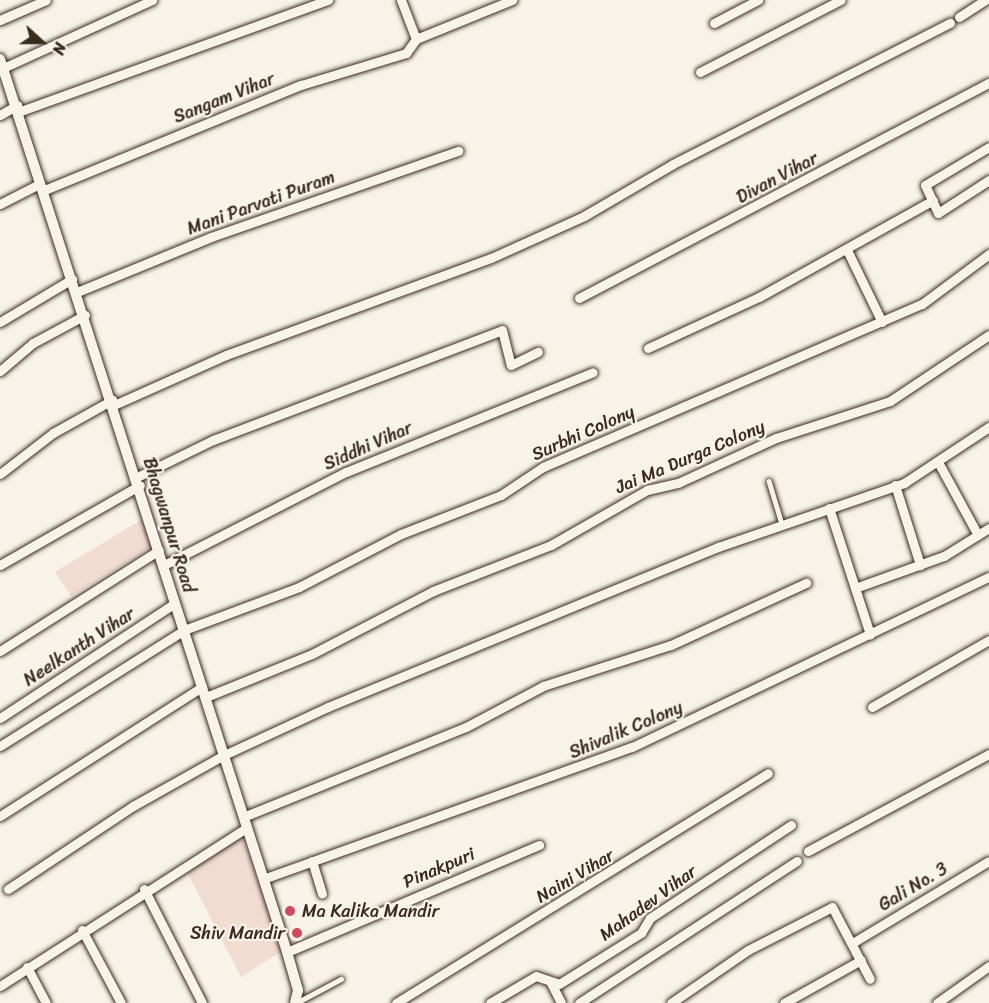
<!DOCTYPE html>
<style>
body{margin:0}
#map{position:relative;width:989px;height:1003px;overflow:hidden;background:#f7f3e8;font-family:Sriracha,sans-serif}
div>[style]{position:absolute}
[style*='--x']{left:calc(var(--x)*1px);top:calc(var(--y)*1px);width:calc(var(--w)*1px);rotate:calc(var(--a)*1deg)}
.built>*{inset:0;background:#f0dcd1}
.roads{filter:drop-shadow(0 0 2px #3b2a1e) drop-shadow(0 0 2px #3b2a1e)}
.service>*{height:4.5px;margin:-2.25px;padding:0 2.25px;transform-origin:2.25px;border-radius:2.25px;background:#f7f3e8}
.minor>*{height:9px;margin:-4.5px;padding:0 4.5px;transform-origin:4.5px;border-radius:4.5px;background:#f7f3e8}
.tertiary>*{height:10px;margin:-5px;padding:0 5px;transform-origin:5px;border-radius:5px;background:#f7f3e8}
.dots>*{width:16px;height:16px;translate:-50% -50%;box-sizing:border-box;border:3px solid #f7f3e8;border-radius:50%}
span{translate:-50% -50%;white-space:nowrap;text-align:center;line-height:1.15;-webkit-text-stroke:4.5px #f7f3e8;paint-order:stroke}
.street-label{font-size:18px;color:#3b2a1e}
.poi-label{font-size:18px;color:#3b2a1e}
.left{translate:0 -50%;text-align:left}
.right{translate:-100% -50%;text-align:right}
.north{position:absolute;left:12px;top:12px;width:60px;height:60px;-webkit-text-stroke:4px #f7f3e8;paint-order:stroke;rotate:111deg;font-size:16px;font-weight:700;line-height:24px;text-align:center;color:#3b2a1e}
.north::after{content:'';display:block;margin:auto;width:21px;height:27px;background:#3b2a1e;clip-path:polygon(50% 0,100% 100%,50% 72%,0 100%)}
</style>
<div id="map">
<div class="built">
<i style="clip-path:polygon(144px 518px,153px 546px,71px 596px,55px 572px)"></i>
<i style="clip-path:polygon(241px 834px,282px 951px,241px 977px,185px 868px)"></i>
</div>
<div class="roads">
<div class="service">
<i style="--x:769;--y:481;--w:45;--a:73.2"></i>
<i style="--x:296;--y:1003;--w:51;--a:-28.1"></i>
</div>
<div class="minor">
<i style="--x:401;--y:0;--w:42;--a:69"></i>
<i style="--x:959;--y:17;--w:31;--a:-33"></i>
<i style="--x:0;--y:20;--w:50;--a:-23.5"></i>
<i style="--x:714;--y:23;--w:50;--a:-27.6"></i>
<i style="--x:416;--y:39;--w:104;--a:-22.1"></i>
<i style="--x:3;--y:68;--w:164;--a:-24.5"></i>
<i style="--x:700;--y:72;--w:158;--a:-27.1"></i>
<i style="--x:18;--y:112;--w:330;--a:-19.9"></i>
<i style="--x:0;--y:115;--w:20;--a:-30"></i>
<i style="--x:989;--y:147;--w:74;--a:149.3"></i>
<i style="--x:925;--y:185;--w:31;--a:65"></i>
<i style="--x:938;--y:213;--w:61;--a:-32.9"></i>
<i style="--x:42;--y:191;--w:280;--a:-22.3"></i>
<i style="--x:301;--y:85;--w:110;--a:-16.9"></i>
<i style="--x:406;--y:53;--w:17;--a:-54"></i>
<i style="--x:0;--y:204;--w:44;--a:-27.1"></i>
<i style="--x:847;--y:250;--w:80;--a:64.1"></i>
<i style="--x:77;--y:292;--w:145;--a:-22.3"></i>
<i style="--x:211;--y:237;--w:262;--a:-19.2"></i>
<i style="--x:579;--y:298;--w:463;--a:-27.7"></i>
<i style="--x:0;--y:322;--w:84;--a:-30.8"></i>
<i style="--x:648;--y:348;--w:122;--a:-24.7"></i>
<i style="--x:759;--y:297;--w:199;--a:-29.1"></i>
<i style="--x:0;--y:371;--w:43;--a:-40.3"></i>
<i style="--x:33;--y:343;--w:59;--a:-28.3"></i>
<i style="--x:114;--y:405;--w:123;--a:-24.1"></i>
<i style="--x:226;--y:355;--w:282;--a:-20.1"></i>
<i style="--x:491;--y:258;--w:102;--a:-24.3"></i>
<i style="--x:584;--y:216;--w:103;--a:-30.3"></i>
<i style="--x:673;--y:164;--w:311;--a:-27"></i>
<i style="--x:938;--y:462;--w:83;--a:61.3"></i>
<i style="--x:0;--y:474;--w:67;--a:-37.7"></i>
<i style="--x:53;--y:433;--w:68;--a:-29.2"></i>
<i style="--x:137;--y:477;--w:85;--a:-26"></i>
<i style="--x:213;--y:440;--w:309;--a:-20.8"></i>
<i style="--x:502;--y:330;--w:36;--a:76"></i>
<i style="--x:511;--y:365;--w:30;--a:-26"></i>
<i style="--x:895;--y:485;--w:84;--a:72.6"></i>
<i style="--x:829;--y:508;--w:133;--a:72"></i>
<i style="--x:0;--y:565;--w:161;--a:-29.7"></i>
<i style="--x:164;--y:565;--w:204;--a:-27.1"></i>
<i style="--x:346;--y:472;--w:266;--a:-22"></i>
<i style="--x:855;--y:588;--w:95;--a:-19.8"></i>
<i style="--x:944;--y:556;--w:53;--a:-31.9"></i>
<i style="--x:0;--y:651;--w:188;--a:-32.4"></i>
<i style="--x:206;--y:697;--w:114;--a:-22.1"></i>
<i style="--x:312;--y:654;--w:136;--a:-27.5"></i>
<i style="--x:433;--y:591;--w:127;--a:-21.3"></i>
<i style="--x:551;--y:545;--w:111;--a:-29.8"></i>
<i style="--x:647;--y:490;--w:32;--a:-13"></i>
<i style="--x:678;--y:483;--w:108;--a:-24.7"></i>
<i style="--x:776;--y:438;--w:120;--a:-18"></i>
<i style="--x:890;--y:401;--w:119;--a:-33.7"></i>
<i style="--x:872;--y:707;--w:135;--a:-29.8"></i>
<i style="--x:0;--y:718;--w:209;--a:-33.3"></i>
<i style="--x:0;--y:746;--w:218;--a:-32.2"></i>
<i style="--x:184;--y:630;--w:123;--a:-20.5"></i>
<i style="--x:299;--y:587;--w:115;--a:-27.5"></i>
<i style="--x:401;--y:534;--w:107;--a:-21.3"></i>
<i style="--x:501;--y:495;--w:50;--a:-33.7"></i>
<i style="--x:543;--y:467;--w:413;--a:-23.3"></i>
<i style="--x:922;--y:304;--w:84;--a:-36.7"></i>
<i style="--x:0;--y:816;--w:240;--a:-32.6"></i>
<i style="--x:243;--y:817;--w:240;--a:-22"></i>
<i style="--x:466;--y:727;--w:87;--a:-28"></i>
<i style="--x:543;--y:686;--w:134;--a:-17.8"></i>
<i style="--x:671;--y:645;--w:149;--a:-24.7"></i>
<i style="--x:808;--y:851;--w:205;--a:-28.2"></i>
<i style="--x:312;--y:861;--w:34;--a:73"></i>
<i style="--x:263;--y:879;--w:392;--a:-19.7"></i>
<i style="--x:632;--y:747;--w:395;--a:-25.5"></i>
<i style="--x:8;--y:889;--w:150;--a:-33.6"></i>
<i style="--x:133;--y:806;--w:104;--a:-29.3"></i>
<i style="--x:224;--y:755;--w:115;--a:-24.8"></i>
<i style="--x:328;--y:707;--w:422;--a:-22.3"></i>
<i style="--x:718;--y:547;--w:197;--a:-19"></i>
<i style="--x:904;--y:483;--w:102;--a:-33.4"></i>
<i style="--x:144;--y:889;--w:128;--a:63"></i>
<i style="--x:82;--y:930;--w:83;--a:61.9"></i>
<i style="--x:854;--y:942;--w:157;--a:-31"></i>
<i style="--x:287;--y:952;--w:274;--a:-23"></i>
<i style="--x:27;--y:967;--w:41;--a:62.2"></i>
<i style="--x:551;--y:983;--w:22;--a:63"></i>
<i style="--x:0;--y:986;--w:292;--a:-32.7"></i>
<i style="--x:396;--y:1003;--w:437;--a:-31.7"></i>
<i style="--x:490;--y:1003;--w:53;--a:-30.4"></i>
<i style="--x:536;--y:976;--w:24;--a:19"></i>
<i style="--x:559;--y:984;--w:97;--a:-31.9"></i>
<i style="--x:641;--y:933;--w:17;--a:-59"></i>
<i style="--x:650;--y:918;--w:169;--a:-33.4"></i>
<i style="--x:579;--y:1003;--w:260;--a:-33.1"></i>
<i style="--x:671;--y:1003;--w:93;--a:-34.5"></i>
<i style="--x:748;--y:950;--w:94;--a:-27.1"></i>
<i style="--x:832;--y:907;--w:81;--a:62.2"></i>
<i style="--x:784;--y:1003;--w:88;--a:-29.2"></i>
<i style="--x:937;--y:1003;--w:64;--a:-35.4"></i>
</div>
<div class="tertiary">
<i style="--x:0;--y:59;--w:938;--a:72.18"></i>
<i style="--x:287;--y:952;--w:40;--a:74"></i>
<i style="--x:298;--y:990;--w:13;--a:103"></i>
</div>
</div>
<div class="dots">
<i style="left:290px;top:911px;background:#d1495b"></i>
<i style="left:297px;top:933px;background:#d1495b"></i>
</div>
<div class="street-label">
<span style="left:224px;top:98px;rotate:-22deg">Sangam Vihar</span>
<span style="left:777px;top:178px;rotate:-28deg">Divan Vihar</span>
<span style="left:261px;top:203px;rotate:-20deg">Mani Parvati Puram</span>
<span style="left:583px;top:433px;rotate:-24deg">Surbhi Colony</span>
<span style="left:368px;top:446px;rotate:-24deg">Siddhi Vihar</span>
<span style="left:690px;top:457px;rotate:-23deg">Jai Ma Durga Colony</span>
<span style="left:169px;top:525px;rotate:73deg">Bhagwanpur Road</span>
<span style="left:79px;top:647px;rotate:-33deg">Neelkanth Vihar</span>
<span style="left:626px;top:730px;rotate:-23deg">Shivalik Colony</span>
<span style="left:439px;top:868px;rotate:-23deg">Pinakpuri</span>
<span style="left:575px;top:876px;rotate:-31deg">Naini Vihar</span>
<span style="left:913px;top:887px;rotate:-31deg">Gali No. 3</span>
<span style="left:648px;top:903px;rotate:-36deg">Mahadev Vihar</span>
</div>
<div class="poi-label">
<span class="left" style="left:302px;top:911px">Ma Kalika Mandir</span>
<span class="right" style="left:285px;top:933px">Shiv Mandir</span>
</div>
<div class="north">N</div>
</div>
